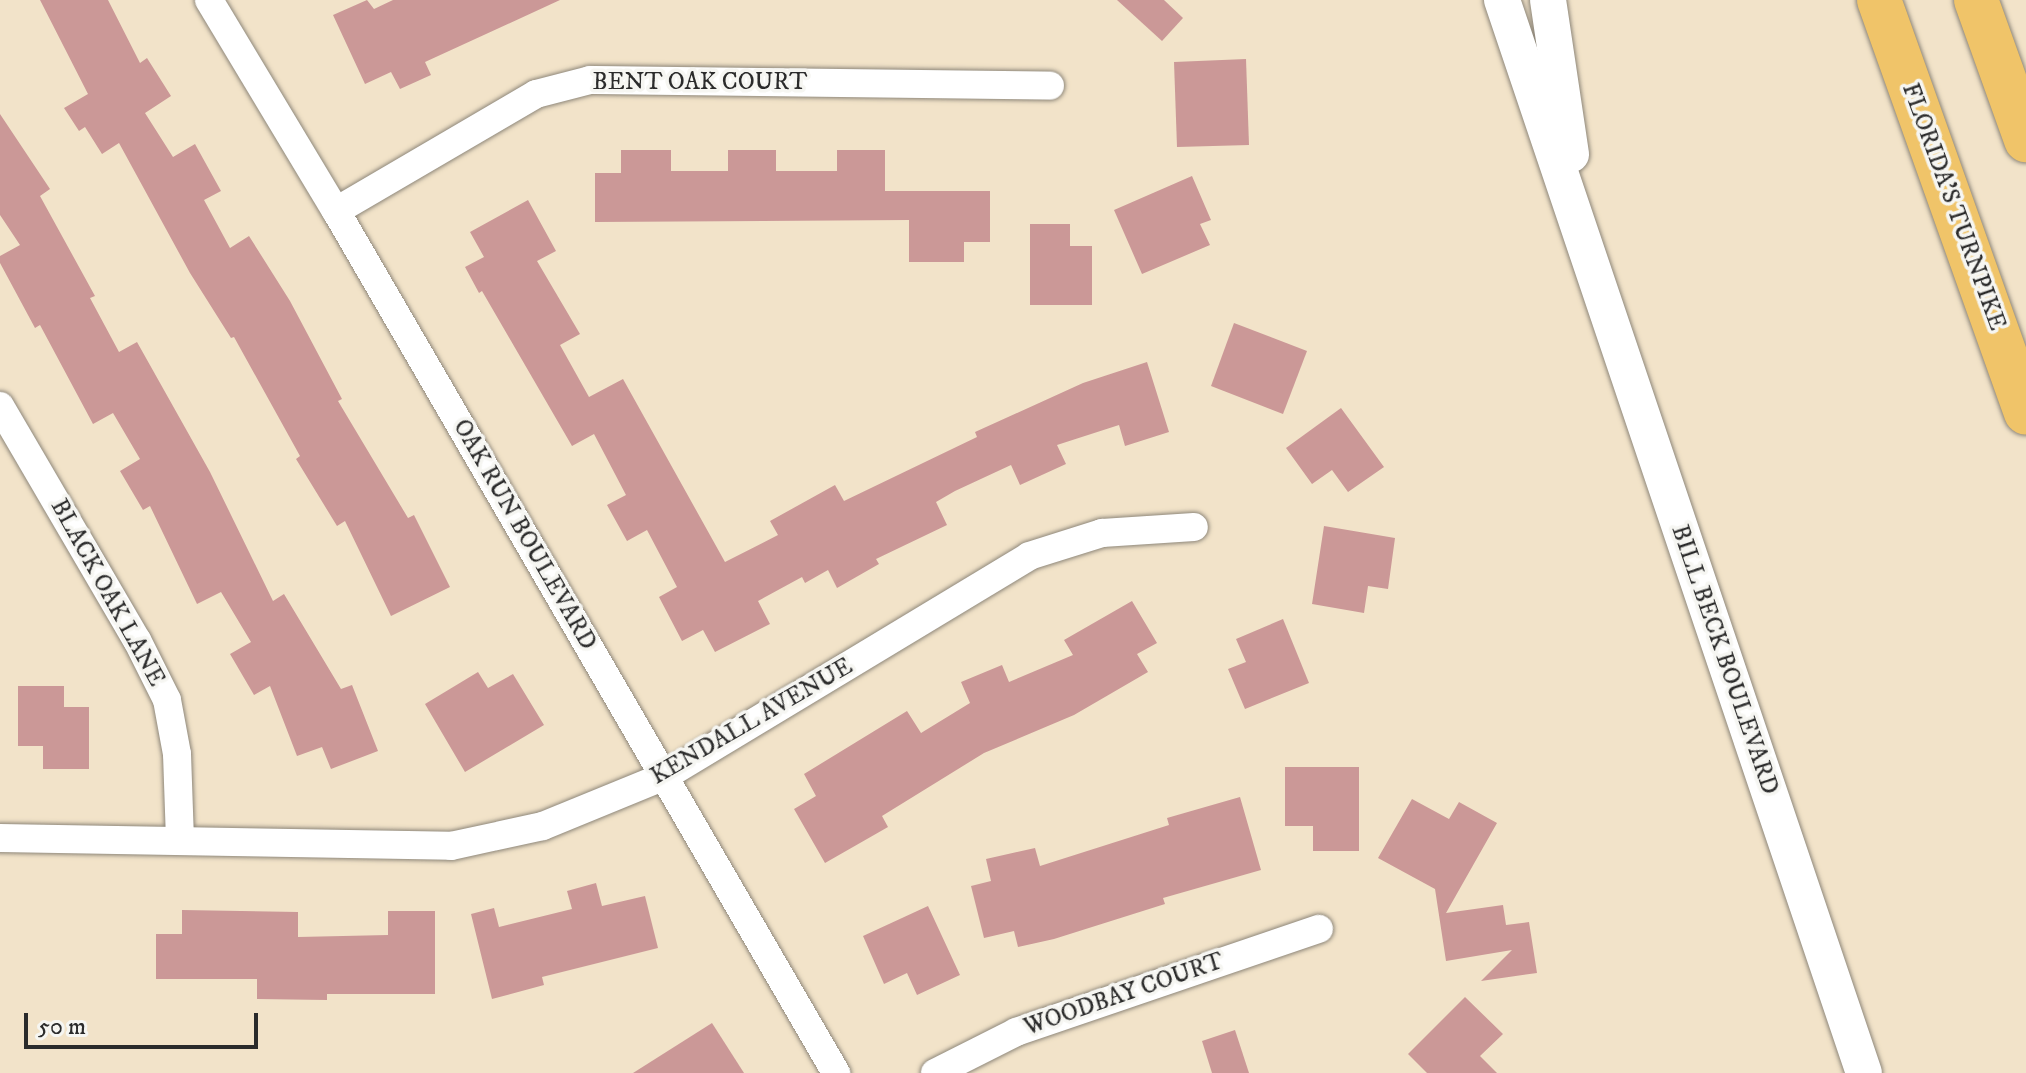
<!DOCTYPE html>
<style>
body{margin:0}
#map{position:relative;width:2026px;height:1073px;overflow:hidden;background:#f2e3c9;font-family:"IM FELL DW Pica",serif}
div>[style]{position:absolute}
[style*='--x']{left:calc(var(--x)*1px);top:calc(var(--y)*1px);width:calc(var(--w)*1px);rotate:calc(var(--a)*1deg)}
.building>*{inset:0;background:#cb9897}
.roads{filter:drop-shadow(0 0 2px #8e877a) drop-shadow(0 0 2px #8e877a)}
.minor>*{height:28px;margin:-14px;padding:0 14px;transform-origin:14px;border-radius:14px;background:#fff}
.tertiary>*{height:36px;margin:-18px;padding:0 18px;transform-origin:18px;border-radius:18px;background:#fff}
.motorway>*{height:44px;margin:-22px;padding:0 22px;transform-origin:22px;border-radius:22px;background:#f0c469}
span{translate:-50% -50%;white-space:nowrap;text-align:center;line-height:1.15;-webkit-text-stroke:7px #f6f6f2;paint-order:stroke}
.street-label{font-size:24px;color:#2b2b2b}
.scale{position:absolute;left:24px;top:1013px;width:234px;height:36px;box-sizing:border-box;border:4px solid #2b2b2b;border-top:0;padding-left:10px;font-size:24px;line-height:28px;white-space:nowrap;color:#2b2b2b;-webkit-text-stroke:6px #f6f6f2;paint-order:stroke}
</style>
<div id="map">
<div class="building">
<i style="clip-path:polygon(40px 0,108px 0,140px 63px,147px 58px,171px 96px,145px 113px,173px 157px,195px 144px,221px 191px,204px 200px,230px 248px,249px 236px,290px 301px,342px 399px,338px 401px,408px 518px,414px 515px,450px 587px,391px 616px,345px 521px,337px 526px,296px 459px,300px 456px,234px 337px,231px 338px,190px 273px,119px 143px,102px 154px,85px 127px,79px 131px,64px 108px,88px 94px)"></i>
<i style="clip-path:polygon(367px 0,374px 9px,393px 0,560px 0,425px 62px,431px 75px,400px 89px,391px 72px,365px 84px,333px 15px)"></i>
<i style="clip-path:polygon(1117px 0,1164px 0,1183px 18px,1162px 41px)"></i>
<i style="clip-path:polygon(1246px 59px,1249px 145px,1177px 147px,1174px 62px)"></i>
<i style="clip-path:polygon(0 114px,50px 189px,40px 196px,95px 296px,90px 298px,119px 352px,137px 342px,210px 472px,273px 601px,284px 594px,341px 689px,352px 685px,378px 751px,331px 769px,322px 747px,297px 756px,270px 686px,254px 695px,230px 654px,251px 642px,221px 592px,197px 604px,150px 506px,143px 510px,120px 471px,140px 459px,113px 413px,93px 424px,40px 325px,35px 328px,0 263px,0 256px,20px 245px,0 215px)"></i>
<i style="clip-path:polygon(621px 150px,671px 150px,671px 171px,728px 171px,728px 150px,776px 150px,776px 171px,837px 171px,837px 150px,885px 150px,885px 191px,990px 191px,990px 242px,964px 242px,964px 262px,909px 262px,909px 220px,595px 222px,595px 173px,621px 173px)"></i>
<i style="clip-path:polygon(1192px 176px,1211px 220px,1200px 224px,1210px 245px,1142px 274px,1114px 210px)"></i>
<i style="clip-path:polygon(528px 200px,556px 251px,537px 261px,580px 334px,560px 345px,589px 397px,623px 379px,725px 562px,778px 535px,770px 521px,835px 485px,844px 501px,977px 437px,975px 432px,1083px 383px,1147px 362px,1169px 432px,1125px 446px,1119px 425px,1057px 445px,1066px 464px,1020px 485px,1011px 465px,955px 491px,936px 502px,947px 525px,876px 559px,879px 564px,837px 588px,828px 570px,805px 583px,802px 577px,758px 601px,770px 624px,715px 652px,703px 630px,682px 641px,659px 597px,677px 587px,647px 530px,627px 541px,607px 505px,626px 495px,594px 434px,572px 446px,482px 291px,479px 293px,465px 267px,484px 257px,470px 232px)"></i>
<i style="clip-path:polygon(1030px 224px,1070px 224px,1070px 246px,1092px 246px,1092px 305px,1030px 305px)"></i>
<i style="clip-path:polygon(1234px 323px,1307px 351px,1283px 414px,1211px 386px)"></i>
<i style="clip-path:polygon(1341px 408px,1384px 467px,1348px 492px,1332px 470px,1312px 484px,1286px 448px)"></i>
<i style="clip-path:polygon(1324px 526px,1395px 538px,1388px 589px,1368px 586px,1364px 613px,1312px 604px)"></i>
<i style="clip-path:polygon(1132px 601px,1157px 643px,1137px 654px,1148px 672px,1074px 715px,984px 753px,882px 816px,888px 827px,825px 863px,794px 809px,816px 796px,804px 774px,907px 711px,921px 733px,970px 703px,961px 682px,1002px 665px,1009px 682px,1073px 655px,1064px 640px)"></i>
<i style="clip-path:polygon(1283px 619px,1309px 683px,1245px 709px,1228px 669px,1246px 662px,1236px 639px)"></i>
<i style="clip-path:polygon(478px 672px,488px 688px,513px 674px,544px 725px,465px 772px,425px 704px)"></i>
<i style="clip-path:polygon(18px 686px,64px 686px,64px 707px,89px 707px,89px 769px,43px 769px,43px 746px,18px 746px)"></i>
<i style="clip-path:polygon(1285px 767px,1359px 767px,1359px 851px,1313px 851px,1313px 826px,1285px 826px)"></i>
<i style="clip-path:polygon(1240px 797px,1261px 870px,1163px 898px,1165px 904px,1054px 939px,1018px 947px,1014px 931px,984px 938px,971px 886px,991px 881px,986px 859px,1035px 848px,1040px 866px,1169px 825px,1167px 818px)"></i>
<i style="clip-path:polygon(1412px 799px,1449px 819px,1459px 802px,1497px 823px,1446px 913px,1503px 905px,1506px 925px,1529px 922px,1537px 973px,1481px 981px,1512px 950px,1446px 961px,1435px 889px,1378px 858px)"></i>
<i style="clip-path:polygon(596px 883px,602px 906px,645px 896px,658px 948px,542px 977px,544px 985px,492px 999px,471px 914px,494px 908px,499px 927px,572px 909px,567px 891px)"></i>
<i style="clip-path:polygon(928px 906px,960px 975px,917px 995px,907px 973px,884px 984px,863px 936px)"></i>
<i style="clip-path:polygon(182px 910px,298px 912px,298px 937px,388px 935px,388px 911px,435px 911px,435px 994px,327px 994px,327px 1000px,257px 999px,257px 979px,156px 979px,156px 934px,182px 934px)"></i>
<i style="clip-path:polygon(1465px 997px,1503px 1034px,1480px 1056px,1497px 1073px,1427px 1073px,1408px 1054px)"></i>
<i style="clip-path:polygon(712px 1023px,744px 1073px,633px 1073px)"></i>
<i style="clip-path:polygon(1235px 1030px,1249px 1073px,1212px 1073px,1202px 1041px)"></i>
</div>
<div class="roads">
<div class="minor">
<i style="--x:209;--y:0;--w:246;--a:59"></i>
<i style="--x:336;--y:211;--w:997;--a:59.88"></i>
<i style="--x:336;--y:211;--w:232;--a:-30.3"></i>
<i style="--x:536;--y:94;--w:56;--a:-14.5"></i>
<i style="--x:590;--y:80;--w:460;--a:0.7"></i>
<i style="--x:0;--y:406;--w:271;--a:59.7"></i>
<i style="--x:137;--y:640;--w:67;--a:63.4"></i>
<i style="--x:167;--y:700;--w:55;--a:79.5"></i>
<i style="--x:177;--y:754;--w:86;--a:88"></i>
<i style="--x:0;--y:838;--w:451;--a:1"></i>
<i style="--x:451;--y:846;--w:94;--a:-12.3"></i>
<i style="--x:543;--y:826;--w:132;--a:-22.3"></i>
<i style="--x:665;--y:776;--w:425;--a:-31.1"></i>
<i style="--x:1029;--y:556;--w:77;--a:-17.5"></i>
<i style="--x:1102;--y:533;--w:92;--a:-3.7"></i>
<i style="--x:935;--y:1073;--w:91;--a:-26.8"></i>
<i style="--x:1016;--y:1032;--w:320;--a:-18.8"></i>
</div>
<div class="tertiary">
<i style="--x:1502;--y:0;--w:1132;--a:71.36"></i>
<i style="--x:1548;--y:0;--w:156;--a:81.5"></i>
</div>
<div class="motorway">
<i style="--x:1879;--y:0;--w:438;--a:70.4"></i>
<i style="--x:1976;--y:0;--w:149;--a:70.3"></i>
</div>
</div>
<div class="street-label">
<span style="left:700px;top:83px">BENT OAK COURT</span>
<span style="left:1953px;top:207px;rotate:70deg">FLORIDA'S TURNPIKE</span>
<span style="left:524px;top:535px;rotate:60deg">OAK RUN BOULEVARD</span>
<span style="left:107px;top:593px;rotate:61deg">BLACK OAK LANE</span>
<span style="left:1724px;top:660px;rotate:71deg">BILL BECK BOULEVARD</span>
<span style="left:752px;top:722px;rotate:-30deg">KENDALL AVENUE</span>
<span style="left:1124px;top:995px;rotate:-19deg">WOODBAY COURT</span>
</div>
<div class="scale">50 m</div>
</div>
